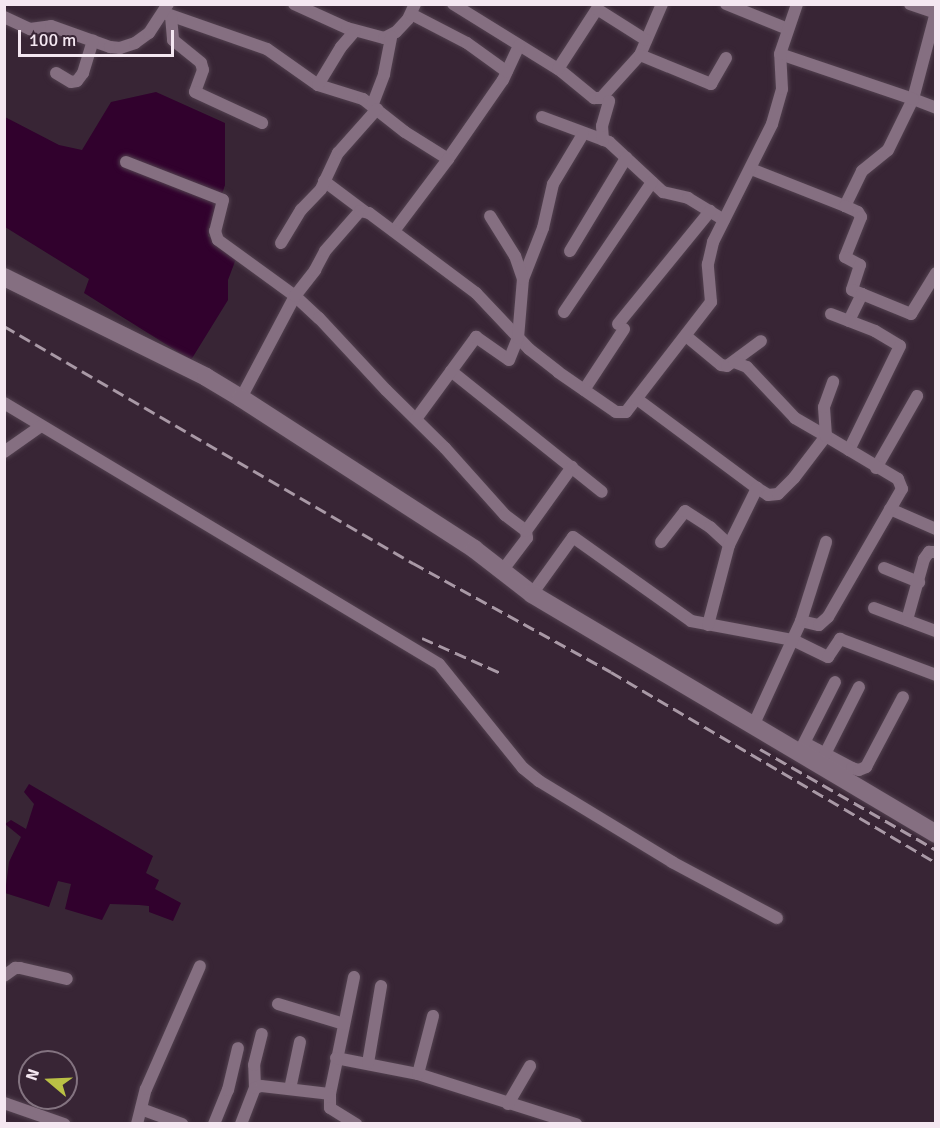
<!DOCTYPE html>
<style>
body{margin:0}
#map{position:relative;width:940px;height:1128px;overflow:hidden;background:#382535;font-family:Signika,sans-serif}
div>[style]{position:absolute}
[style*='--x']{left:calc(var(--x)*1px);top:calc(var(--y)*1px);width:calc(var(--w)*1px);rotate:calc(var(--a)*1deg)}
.water>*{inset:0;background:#31012d}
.roads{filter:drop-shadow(0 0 2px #52414f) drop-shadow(0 0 2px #52414f)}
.street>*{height:12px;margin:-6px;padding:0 6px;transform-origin:6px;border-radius:6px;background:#856f81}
.secondary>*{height:18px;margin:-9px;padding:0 9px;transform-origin:9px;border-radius:9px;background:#856f81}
.rail>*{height:3px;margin-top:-1.5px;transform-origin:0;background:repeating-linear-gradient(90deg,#a999a6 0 12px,transparent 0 18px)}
span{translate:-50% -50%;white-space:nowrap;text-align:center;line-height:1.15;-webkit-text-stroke:6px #382535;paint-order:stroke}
.frame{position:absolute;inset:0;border:6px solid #f4e7f1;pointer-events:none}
.north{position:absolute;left:18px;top:1050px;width:60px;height:60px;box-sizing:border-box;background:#382535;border:2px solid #837380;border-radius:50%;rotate:289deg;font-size:16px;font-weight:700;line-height:24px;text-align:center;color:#f4e7f1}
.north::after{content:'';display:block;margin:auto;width:21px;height:27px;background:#bac045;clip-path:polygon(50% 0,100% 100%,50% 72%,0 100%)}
.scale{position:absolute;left:18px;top:30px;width:156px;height:27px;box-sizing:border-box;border:3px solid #f4e7f1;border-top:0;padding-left:8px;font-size:18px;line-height:21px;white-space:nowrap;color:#f4e7f1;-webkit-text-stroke:4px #382535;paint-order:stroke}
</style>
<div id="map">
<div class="water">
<i style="clip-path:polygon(156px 92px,225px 123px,225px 185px,208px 236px,237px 256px,228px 280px,228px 300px,191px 360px,84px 293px,89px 279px,5px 227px,5px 117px,59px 145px,82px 150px,111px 102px)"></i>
<i style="clip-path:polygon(29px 784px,153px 856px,146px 873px,159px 880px,155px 889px,181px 903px,173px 921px,149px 912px,149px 906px,139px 905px,110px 904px,102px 920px,65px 909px,71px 884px,58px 881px,49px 907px,5px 893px,9px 862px,21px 837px,5px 824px,11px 820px,26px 829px,34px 804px,24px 792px)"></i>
</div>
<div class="roads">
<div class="street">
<i style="--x:294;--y:4;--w:58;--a:24.4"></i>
<i style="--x:347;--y:28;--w:38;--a:15"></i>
<i style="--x:384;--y:38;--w:13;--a:-27"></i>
<i style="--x:396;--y:32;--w:18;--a:-47"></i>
<i style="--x:408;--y:19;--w:17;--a:-65"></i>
<i style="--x:453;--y:4;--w:127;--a:31.8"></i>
<i style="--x:561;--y:71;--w:43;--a:39.3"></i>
<i style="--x:594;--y:98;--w:7;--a:0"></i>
<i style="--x:601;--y:98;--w:58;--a:-47.8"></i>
<i style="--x:640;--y:55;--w:56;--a:-66.7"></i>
<i style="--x:726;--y:4;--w:67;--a:22"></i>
<i style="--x:910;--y:4;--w:28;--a:19"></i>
<i style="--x:936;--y:12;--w:90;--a:104.8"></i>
<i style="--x:913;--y:99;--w:25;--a:21"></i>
<i style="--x:164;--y:13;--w:109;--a:19.3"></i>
<i style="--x:267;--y:49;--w:62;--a:35.2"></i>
<i style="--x:318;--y:85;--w:47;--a:17.3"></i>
<i style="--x:363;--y:99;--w:53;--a:38.2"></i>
<i style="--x:405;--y:132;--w:51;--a:32.1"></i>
<i style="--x:448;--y:159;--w:96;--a:-55.2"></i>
<i style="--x:503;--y:80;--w:38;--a:-65"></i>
<i style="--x:411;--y:14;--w:63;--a:27.4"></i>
<i style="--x:467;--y:43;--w:49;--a:35.9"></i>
<i style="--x:171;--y:16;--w:24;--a:85"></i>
<i style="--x:173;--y:40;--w:36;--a:39"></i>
<i style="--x:201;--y:63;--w:7;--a:74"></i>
<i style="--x:203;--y:70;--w:23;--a:110"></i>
<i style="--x:195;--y:92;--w:74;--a:24.8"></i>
<i style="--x:4;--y:17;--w:29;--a:25"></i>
<i style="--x:30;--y:29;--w:21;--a:-8"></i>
<i style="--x:51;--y:26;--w:63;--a:19.6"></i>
<i style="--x:110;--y:47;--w:10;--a:6"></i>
<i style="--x:120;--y:48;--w:16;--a:-18"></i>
<i style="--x:135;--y:43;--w:17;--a:-36"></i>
<i style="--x:149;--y:33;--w:35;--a:-57"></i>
<i style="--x:640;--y:55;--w:77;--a:22.2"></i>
<i style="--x:711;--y:84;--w:30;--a:-60"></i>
<i style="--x:558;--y:69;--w:72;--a:-57"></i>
<i style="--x:597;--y:9;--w:58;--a:32.3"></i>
<i style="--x:56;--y:73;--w:17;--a:31"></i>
<i style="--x:71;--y:82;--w:6;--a:-9"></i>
<i style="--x:77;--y:81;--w:10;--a:-53"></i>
<i style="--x:83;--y:73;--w:34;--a:-73"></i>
<i style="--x:318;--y:85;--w:44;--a:-58.8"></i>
<i style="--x:341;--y:47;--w:21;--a:-49"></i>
<i style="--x:372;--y:106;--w:34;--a:-69"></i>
<i style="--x:384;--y:74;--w:38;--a:-79"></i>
<i style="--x:542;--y:117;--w:72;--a:20.5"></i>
<i style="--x:609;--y:142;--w:74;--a:42.8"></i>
<i style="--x:663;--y:192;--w:26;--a:13"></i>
<i style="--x:688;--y:198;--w:42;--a:31.4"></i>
<i style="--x:603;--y:140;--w:14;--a:-94"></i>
<i style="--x:602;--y:126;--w:26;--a:-74"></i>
<i style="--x:126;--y:162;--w:104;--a:21.4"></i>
<i style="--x:223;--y:200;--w:32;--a:104"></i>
<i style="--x:215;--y:231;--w:9;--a:72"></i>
<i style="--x:218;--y:240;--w:95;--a:36"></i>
<i style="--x:295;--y:296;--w:33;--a:43"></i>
<i style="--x:319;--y:318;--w:98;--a:47.1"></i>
<i style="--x:386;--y:390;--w:83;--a:44.5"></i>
<i style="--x:445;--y:448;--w:90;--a:48.2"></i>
<i style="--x:505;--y:515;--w:26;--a:37"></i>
<i style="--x:526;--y:531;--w:7;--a:82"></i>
<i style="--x:527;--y:538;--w:41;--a:127.1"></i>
<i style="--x:751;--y:169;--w:101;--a:21.5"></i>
<i style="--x:845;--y:206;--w:39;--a:-64"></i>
<i style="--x:862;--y:171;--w:33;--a:-39"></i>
<i style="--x:888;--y:150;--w:57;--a:-63.9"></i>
<i style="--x:913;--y:99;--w:140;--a:-161.3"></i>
<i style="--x:324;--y:181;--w:50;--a:36.9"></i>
<i style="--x:845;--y:206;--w:14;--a:25"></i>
<i style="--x:858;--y:212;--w:6;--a:59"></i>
<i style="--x:861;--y:217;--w:43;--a:111.8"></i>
<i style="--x:845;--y:257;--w:17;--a:28"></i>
<i style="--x:860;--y:265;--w:26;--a:108"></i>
<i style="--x:852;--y:290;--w:11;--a:22"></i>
<i style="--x:862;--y:294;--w:30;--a:116"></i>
<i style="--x:394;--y:231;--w:90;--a:-53.1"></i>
<i style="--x:281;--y:243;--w:39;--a:-59"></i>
<i style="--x:301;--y:210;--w:29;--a:-46"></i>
<i style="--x:321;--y:189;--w:40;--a:-65"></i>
<i style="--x:338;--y:153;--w:59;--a:-48.4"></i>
<i style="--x:570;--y:251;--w:109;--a:-58.9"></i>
<i style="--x:523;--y:279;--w:55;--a:-68.6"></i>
<i style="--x:543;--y:228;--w:45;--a:-77.2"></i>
<i style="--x:553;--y:184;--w:58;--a:-59"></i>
<i style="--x:862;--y:294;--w:53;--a:22.2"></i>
<i style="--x:911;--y:314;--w:48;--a:-58.6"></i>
<i style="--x:564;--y:312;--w:157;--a:-55.9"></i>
<i style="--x:831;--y:314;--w:47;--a:21.1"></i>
<i style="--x:875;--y:331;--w:29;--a:31"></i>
<i style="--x:900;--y:346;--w:116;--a:116.1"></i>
<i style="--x:618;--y:324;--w:146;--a:-50.8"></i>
<i style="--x:686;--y:336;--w:45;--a:39.6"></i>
<i style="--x:721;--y:365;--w:6;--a:9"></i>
<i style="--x:727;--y:366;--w:42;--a:-36.3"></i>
<i style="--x:451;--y:371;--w:193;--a:38.7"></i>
<i style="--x:584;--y:390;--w:73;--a:-56.7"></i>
<i style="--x:241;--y:398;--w:115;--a:-62.1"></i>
<i style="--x:295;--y:296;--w:33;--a:-52"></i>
<i style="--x:315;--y:270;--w:21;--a:-62"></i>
<i style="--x:325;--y:251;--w:53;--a:-48.8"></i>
<i style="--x:360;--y:211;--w:9;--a:13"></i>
<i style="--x:369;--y:213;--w:134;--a:36.8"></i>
<i style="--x:476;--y:293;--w:77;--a:46.6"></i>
<i style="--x:529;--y:349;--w:37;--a:38"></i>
<i style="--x:558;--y:372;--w:70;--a:34.6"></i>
<i style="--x:616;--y:412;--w:10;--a:0"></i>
<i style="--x:626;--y:412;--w:139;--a:-52.3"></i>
<i style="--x:711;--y:302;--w:38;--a:-95"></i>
<i style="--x:708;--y:264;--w:23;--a:-77"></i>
<i style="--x:713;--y:242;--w:132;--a:-63.4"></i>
<i style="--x:772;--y:124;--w:36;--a:-74"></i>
<i style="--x:782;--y:89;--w:35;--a:-93"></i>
<i style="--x:780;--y:54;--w:53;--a:-71.2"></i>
<i style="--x:637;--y:399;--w:149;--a:36.6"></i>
<i style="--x:757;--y:488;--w:13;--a:32"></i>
<i style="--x:768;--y:495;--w:10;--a:-6"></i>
<i style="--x:778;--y:494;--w:23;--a:-45"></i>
<i style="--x:794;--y:478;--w:53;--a:-52.7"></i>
<i style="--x:826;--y:436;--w:36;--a:-150"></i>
<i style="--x:795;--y:418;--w:70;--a:-133.3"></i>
<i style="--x:747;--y:367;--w:14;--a:-159"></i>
<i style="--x:4;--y:403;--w:507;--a:30.96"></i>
<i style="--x:439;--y:664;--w:134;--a:51.1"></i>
<i style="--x:523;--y:768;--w:21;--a:39"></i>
<i style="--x:539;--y:781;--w:156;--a:31.3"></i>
<i style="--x:672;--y:862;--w:119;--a:28.1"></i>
<i style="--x:416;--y:419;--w:102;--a:-53.8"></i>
<i style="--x:476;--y:337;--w:40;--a:34.9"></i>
<i style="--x:509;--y:360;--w:24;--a:-68"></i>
<i style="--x:518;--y:338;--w:59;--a:-85.2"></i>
<i style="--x:523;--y:279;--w:24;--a:-109"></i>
<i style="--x:515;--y:256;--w:47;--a:-122"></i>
<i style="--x:4;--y:452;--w:45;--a:-35.1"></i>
<i style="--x:876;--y:468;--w:83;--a:-60.3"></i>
<i style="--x:890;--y:509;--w:50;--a:23.5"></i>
<i style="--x:526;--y:531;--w:79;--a:-54.3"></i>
<i style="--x:661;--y:542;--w:39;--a:-52"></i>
<i style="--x:685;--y:511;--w:30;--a:33"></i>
<i style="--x:710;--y:527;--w:26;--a:43"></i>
<i style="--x:884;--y:568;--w:38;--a:22"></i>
<i style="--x:532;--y:594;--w:70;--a:-54.3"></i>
<i style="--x:573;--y:537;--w:145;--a:35.4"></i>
<i style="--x:691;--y:621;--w:104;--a:10.6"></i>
<i style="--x:793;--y:640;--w:39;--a:26"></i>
<i style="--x:828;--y:657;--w:22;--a:-56"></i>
<i style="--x:840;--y:639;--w:103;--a:20.6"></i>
<i style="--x:874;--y:608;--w:66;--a:20.4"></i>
<i style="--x:907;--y:620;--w:63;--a:-74.4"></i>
<i style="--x:924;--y:559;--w:9;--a:-54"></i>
<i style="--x:929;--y:552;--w:7;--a:0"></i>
<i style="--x:801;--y:621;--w:18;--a:13"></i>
<i style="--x:819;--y:625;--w:12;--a:-42"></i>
<i style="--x:828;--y:617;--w:148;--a:-60"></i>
<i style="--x:902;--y:489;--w:11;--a:-112"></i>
<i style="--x:898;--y:479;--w:84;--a:-149.2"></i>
<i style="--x:826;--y:436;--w:29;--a:-94"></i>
<i style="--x:824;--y:407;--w:27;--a:-70"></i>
<i style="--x:708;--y:625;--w:83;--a:-75.3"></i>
<i style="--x:729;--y:545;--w:64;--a:-63.8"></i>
<i style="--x:753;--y:726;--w:115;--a:-65.4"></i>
<i style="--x:801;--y:621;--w:83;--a:-72.4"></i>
<i style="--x:805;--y:743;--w:53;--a:28"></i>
<i style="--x:852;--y:768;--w:7;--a:16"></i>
<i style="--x:859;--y:770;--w:8;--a:-23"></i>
<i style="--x:866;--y:767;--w:79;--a:-62.1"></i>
<i style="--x:801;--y:749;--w:75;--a:-63.1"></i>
<i style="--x:825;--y:754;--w:75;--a:-63.1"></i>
<i style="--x:4;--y:976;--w:14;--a:-36"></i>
<i style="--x:15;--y:968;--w:5;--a:0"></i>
<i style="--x:20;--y:968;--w:48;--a:13.2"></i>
<i style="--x:354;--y:977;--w:119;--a:101.6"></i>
<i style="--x:330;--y:1094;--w:14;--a:90"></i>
<i style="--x:330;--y:1108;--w:31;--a:32"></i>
<i style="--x:278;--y:1004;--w:69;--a:16.9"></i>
<i style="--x:336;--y:1058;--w:84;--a:11"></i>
<i style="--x:418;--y:1074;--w:166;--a:17.6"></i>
<i style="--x:368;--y:1063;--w:78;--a:-80.4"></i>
<i style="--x:418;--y:1074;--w:60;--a:-75.5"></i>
<i style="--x:255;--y:1088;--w:23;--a:-92"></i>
<i style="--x:254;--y:1065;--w:32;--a:-76"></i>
<i style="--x:290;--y:1089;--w:48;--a:-78"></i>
<i style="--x:4;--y:1103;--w:64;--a:19.3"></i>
<i style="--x:508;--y:1104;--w:44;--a:-59.9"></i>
<i style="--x:141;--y:1109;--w:44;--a:20.1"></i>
<i style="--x:137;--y:1124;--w:36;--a:-76"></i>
<i style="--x:146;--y:1089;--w:134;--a:-66.3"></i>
<i style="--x:214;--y:1124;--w:37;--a:-68"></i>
<i style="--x:228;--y:1090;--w:43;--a:-76.6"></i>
<i style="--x:241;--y:1124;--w:39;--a:-69"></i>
<i style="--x:255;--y:1088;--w:6;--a:-18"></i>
<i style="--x:261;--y:1086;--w:69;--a:6.6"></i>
</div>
<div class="secondary">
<i style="--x:4;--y:277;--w:225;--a:26.3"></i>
<i style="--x:206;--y:377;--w:41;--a:31"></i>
<i style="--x:241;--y:398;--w:278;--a:32.9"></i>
<i style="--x:474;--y:549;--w:73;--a:37.8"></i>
<i style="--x:532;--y:594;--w:470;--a:30.7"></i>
</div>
</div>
<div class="rail">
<i style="--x:4;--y:326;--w:473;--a:30.1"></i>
<i style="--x:413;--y:563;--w:226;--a:28.8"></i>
<i style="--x:611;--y:672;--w:377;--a:30.4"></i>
<i style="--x:422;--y:638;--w:89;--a:24"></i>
<i style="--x:760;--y:749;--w:203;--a:29.8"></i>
</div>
<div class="frame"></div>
<div class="north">N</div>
<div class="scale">100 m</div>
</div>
